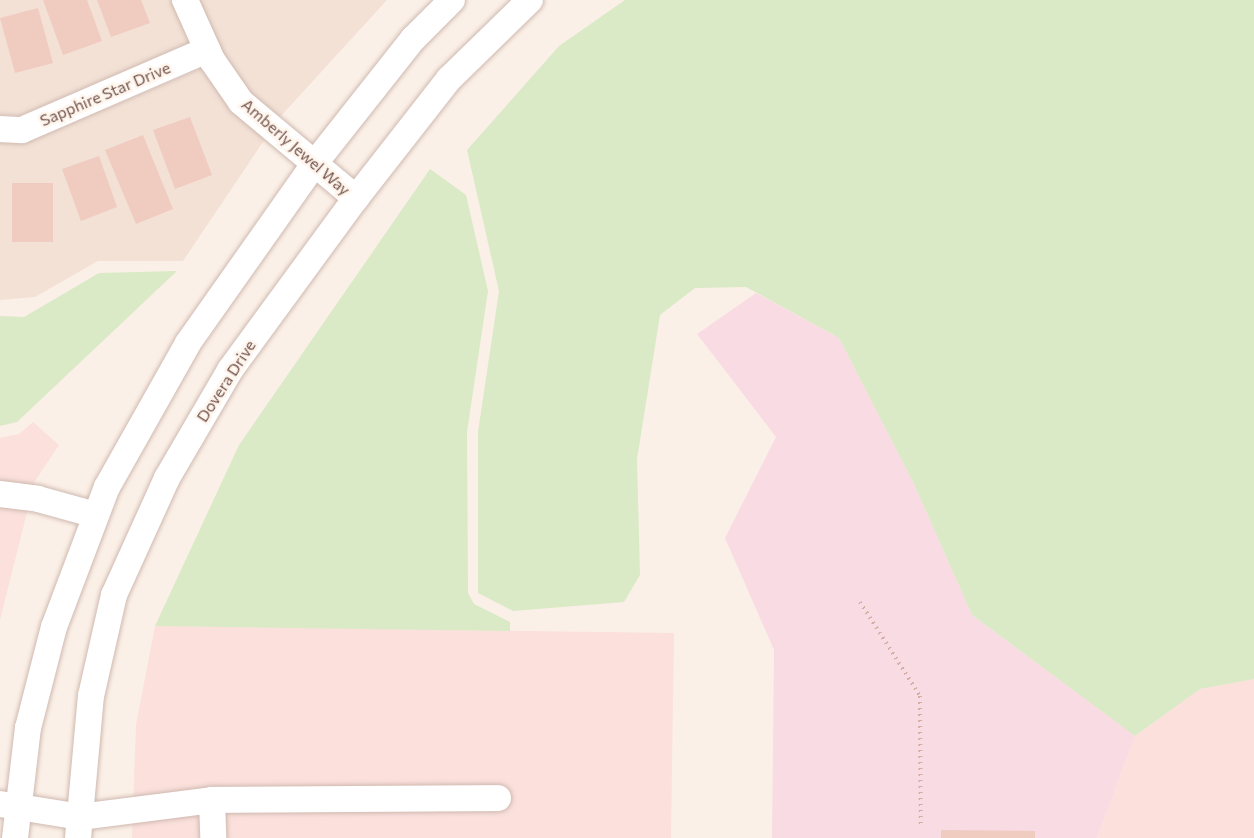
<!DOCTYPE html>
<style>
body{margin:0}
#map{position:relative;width:1254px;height:838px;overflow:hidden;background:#fbf0e7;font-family:Commissioner,sans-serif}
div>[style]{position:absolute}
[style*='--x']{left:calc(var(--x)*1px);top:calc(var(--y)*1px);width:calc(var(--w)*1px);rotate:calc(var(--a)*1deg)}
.residential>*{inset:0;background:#f3e1d6}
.commercial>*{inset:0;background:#fbe0dc}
.medical>*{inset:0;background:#f9dbe3}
.green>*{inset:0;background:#dae9c6}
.building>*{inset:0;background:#f0cbc0}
.path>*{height:4px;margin-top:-2px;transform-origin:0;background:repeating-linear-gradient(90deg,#d5aea3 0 1.5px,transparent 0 6px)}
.roads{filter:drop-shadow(0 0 2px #cfb9b0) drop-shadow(0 0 2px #cfb9b0)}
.minor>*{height:26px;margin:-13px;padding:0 13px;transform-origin:13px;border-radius:13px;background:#fff}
span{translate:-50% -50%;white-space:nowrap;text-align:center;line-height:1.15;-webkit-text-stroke:5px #fef5ed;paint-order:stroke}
.street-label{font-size:16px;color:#74544c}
</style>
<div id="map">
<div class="residential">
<i style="clip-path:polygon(0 0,173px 0,190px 43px,20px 116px,0 115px)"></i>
<i style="clip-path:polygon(199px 0,387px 0,280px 117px,250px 92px,223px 53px)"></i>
<i style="clip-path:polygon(202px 68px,232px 111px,265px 139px,183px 261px,98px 261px,35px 297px,0 300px,0 143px,26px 143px)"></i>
</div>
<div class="commercial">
<i style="clip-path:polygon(33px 422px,59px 445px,35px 481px,0 620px,0 438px,19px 434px)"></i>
<i style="clip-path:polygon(155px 626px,674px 633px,671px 838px,132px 838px,136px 725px)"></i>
<i style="clip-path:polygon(1254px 679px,1254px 838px,1097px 838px,1135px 736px,1200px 689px)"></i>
</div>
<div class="medical">
<i style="clip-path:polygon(756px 293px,839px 338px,914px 484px,972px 615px,1135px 736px,1097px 838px,772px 838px,774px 650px,725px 538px,776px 437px,697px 334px)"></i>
</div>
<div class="green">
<i style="clip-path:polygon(625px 0,1254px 0,1254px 679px,1200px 689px,1135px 736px,972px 615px,914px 484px,839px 338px,746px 287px,695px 288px,660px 315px,637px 459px,640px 575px,624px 602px,513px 611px,478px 593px,478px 432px,499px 291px,467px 150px,559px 46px)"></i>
<i style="clip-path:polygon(430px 169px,466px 195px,488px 291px,467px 432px,468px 593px,474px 604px,510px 622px,510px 631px,155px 626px,239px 445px)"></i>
<i style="clip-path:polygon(177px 271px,17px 422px,0 426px,0 316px,24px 317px,99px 273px)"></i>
</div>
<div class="building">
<i style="clip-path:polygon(43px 0,87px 0,102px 41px,63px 55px)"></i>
<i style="clip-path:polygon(97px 0,141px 0,150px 23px,111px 37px)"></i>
<i style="clip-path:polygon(38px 8px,53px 63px,15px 73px,0 18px)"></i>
<i style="clip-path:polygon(190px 117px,212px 175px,175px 189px,153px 130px)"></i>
<i style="clip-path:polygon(143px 135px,173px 209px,136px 224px,105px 150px)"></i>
<i style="clip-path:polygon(99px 156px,117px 207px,81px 221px,62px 169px)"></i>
<i style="clip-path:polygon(12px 183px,53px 183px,53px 242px,12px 242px)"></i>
<i style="clip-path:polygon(941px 830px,1035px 831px,1035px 838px,941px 838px)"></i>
</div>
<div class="path">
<i style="--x:860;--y:602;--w:112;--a:57.4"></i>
<i style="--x:920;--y:696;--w:130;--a:89.6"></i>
</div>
<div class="roads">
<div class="minor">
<i style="--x:185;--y:0;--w:66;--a:65.8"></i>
<i style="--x:212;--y:60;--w:51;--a:55.4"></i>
<i style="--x:241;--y:102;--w:150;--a:39.9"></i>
<i style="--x:0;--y:129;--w:22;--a:3"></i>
<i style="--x:22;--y:130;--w:202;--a:-23.4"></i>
<i style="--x:0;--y:494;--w:38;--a:7"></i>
<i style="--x:38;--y:499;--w:60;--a:15.4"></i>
<i style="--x:212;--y:800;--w:38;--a:88"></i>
<i style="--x:0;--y:804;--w:81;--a:9.2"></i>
<i style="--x:80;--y:817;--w:133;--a:-7.3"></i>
<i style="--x:212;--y:800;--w:286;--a:-0.4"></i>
<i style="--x:15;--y:838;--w:111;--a:-83.3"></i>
<i style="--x:28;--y:728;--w:104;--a:-75.6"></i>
<i style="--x:54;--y:627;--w:150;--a:-69.3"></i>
<i style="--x:107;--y:487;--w:165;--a:-60.6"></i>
<i style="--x:188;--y:343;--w:220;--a:-54.8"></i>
<i style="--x:315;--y:163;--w:158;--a:-51.7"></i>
<i style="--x:413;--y:39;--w:55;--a:-45"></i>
<i style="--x:78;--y:838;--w:143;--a:-84.8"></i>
<i style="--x:91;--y:696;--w:104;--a:-77.2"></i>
<i style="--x:114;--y:595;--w:128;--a:-65.6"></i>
<i style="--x:167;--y:478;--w:125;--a:-59.7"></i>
<i style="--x:230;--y:370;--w:213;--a:-53.8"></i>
<i style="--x:356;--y:198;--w:151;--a:-52"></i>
<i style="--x:449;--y:79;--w:113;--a:-44.3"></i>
</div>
</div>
<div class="street-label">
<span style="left:105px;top:94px;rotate:-23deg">Sapphire Star Drive</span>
<span style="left:296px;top:147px;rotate:41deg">Amberly Jewel Way</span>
<span style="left:226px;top:381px;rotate:-57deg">Dovera Drive</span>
</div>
</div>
